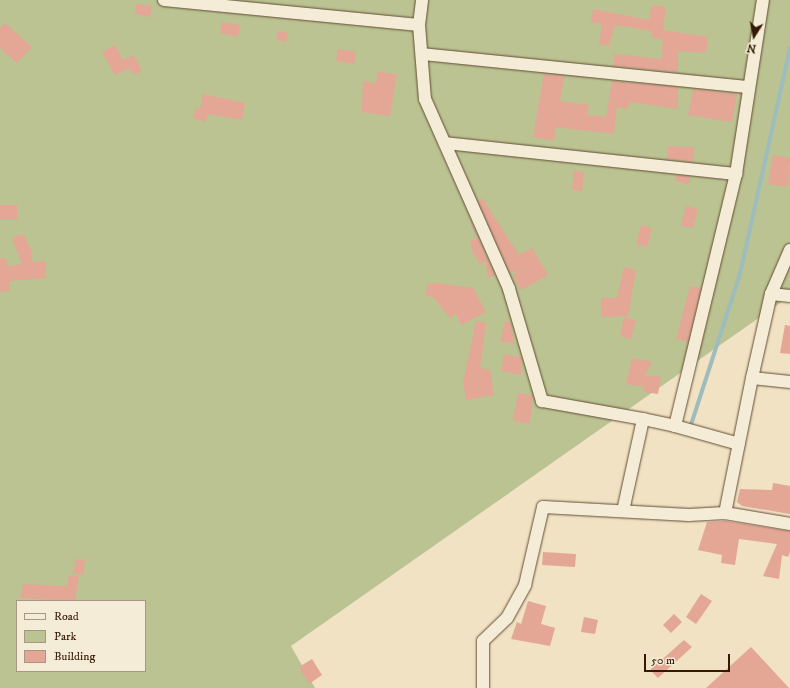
<!DOCTYPE html>
<style>
body{margin:0}
#map{position:relative;width:790px;height:688px;overflow:hidden;background:#f0e2c2;font-family:"IM FELL DW Pica",serif}
div>[style]{position:absolute}
[style*='--x']{left:calc(var(--x)*1px);top:calc(var(--y)*1px);width:calc(var(--w)*1px);rotate:calc(var(--a)*1deg)}
.green>*{inset:0;background:#bbc392}
.stream>*{height:3.5px;margin:-1.75px;padding:0 1.75px;transform-origin:1.75px;border-radius:1.75px;background:#9dbcbc}
.building>*{inset:0;background:#e4a695}
.roads{filter:drop-shadow(0 0 1px #634c34) drop-shadow(0 0 1px #634c34)}
.street>*{height:12px;margin:-6px;padding:0 6px;transform-origin:6px;border-radius:6px;background:#f5ecd7}
span{translate:-50% -50%;white-space:nowrap;text-align:center;line-height:1.15;-webkit-text-stroke:3px #f5ecd7;paint-order:stroke}
.legend{position:absolute;left:16px;top:600px;width:130px;height:72px;box-sizing:border-box;background:#f5ecd7;border:1px solid #a89883;margin:0;padding:5px 7px;list-style:none;font-size:12px;color:#341a05}
.legend li{display:flex;align-items:center;gap:8px;height:20px}
.legend b{width:20px;border:1px solid #a89883}
.north{position:absolute;left:734px;top:16px;width:40px;height:40px;-webkit-text-stroke:3px #f5ecd7;paint-order:stroke;rotate:191deg;font-size:11px;font-weight:700;line-height:16px;text-align:center;color:#341a05}
.north::after{content:'';display:block;margin:auto;width:14px;height:18px;background:#341a05;clip-path:polygon(50% 0,100% 100%,50% 72%,0 100%)}
.scale{position:absolute;left:644px;top:654px;width:86px;height:18px;box-sizing:border-box;border:2px solid #341a05;border-top:0;padding-left:5px;font-size:12px;line-height:14px;white-space:nowrap;color:#341a05;-webkit-text-stroke:3px #f5ecd7;paint-order:stroke}
</style>
<div id="map">
<div class="green">
<i style="clip-path:polygon(evenodd,0 0,790px 0,790px 296px,291px 646px,315px 688px,0 688px,0 0,17px 601px,145px 601px,145px 671px,17px 671px,17px 601px)"></i>
</div>
<div class="stream">
<i style="--x:690;--y:428;--w:162;--a:-72"></i>
<i style="--x:740;--y:274;--w:231;--a:-77.5"></i>
</div>
<div class="building">
<i style="clip-path:polygon(136px 4px,152px 6px,150px 17px,135px 14px)"></i>
<i style="clip-path:polygon(652px 5px,666px 7px,663px 30px,708px 37px,706px 53px,678px 51px,678px 72px,613px 66px,614px 54px,661px 59px,663px 40px,651px 37px,652px 31px,615px 25px,609px 46px,599px 44px,602px 24px,591px 22px,593px 9px,649px 20px)"></i>
<i style="clip-path:polygon(222px 22px,240px 25px,238px 37px,220px 33px)"></i>
<i style="clip-path:polygon(5px 23px,32px 47px,17px 63px,0 48px,0 28px)"></i>
<i style="clip-path:polygon(278px 31px,288px 33px,286px 42px,276px 40px)"></i>
<i style="clip-path:polygon(115px 45px,123px 60px,134px 55px,142px 71px,133px 75px,130px 68px,115px 75px,102px 52px)"></i>
<i style="clip-path:polygon(338px 49px,356px 52px,354px 64px,336px 61px)"></i>
<i style="clip-path:polygon(378px 71px,397px 75px,390px 116px,362px 112px,363px 81px,376px 83px)"></i>
<i style="clip-path:polygon(544px 74px,564px 76px,560px 101px,589px 105px,587px 115px,606px 117px,612px 81px,678px 87px,678px 109px,629px 102px,628px 109px,617px 107px,614px 134px,556px 127px,554px 141px,533px 137px)"></i>
<i style="clip-path:polygon(693px 89px,737px 94px,732px 122px,688px 115px)"></i>
<i style="clip-path:polygon(203px 94px,245px 103px,242px 120px,207px 114px,206px 122px,193px 118px,196px 108px,200px 109px)"></i>
<i style="clip-path:polygon(668px 146px,694px 147px,693px 162px,667px 159px)"></i>
<i style="clip-path:polygon(773px 155px,790px 158px,788px 187px,768px 184px)"></i>
<i style="clip-path:polygon(574px 170px,584px 172px,582px 191px,572px 190px)"></i>
<i style="clip-path:polygon(677px 175px,690px 177px,690px 185px,675px 181px)"></i>
<i style="clip-path:polygon(482px 198px,519px 255px,532px 248px,548px 275px,521px 290px,513px 276px,518px 271px,510px 273px,478px 201px)"></i>
<i style="clip-path:polygon(0 205px,17px 205px,17px 220px,0 220px)"></i>
<i style="clip-path:polygon(686px 206px,698px 209px,693px 228px,681px 226px)"></i>
<i style="clip-path:polygon(470px 222px,471px 222px,495px 276px,488px 277px,485px 261px,480px 264px,473px 253px,470px 241px,477px 238px)"></i>
<i style="clip-path:polygon(641px 225px,652px 228px,647px 247px,636px 244px)"></i>
<i style="clip-path:polygon(23px 234px,31px 249px,32px 262px,45px 261px,46px 278px,9px 281px,10px 291px,0 292px,0 258px,6px 258px,7px 266px,22px 264px,12px 238px)"></i>
<i style="clip-path:polygon(624px 267px,636px 270px,628px 316px,602px 317px,601px 298px,617px 298px)"></i>
<i style="clip-path:polygon(437px 283px,473px 288px,486px 312px,461px 325px,456px 313px,450px 318px,433px 297px,426px 296px,427px 284px)"></i>
<i style="clip-path:polygon(690px 286px,701px 288px,688px 342px,676px 339px)"></i>
<i style="clip-path:polygon(624px 317px,636px 320px,631px 339px,620px 336px)"></i>
<i style="clip-path:polygon(476px 321px,486px 323px,480px 368px,490px 370px,494px 395px,466px 400px,463px 382px)"></i>
<i style="clip-path:polygon(505px 321px,511px 322px,514px 344px,500px 341px)"></i>
<i style="clip-path:polygon(785px 325px,790px 326px,790px 354px,780px 353px)"></i>
<i style="clip-path:polygon(504px 354px,521px 357px,521px 375px,501px 371px)"></i>
<i style="clip-path:polygon(632px 358px,653px 362px,644px 375px,661px 377px,658px 394px,644px 392px,644px 387px,626px 384px)"></i>
<i style="clip-path:polygon(518px 393px,533px 396px,530px 424px,513px 421px)"></i>
<i style="clip-path:polygon(773px 483px,790px 486px,790px 514px,742px 506px,737px 502px,740px 489px,772px 490px)"></i>
<i style="clip-path:polygon(725px 521px,790px 531px,790px 552px,788px 557px,782px 555px,779px 579px,763px 576px,777px 544px,739px 539px,735px 565px,721px 563px,722px 555px,698px 550px,707px 522px)"></i>
<i style="clip-path:polygon(543px 552px,576px 554px,575px 567px,542px 565px)"></i>
<i style="clip-path:polygon(76px 559px,85px 560px,83px 575px,73px 573px)"></i>
<i style="clip-path:polygon(69px 575px,79px 576px,75px 601px,20px 598px,23px 584px,67px 586px)"></i>
<i style="clip-path:polygon(701px 594px,712px 601px,696px 624px,686px 617px)"></i>
<i style="clip-path:polygon(528px 601px,546px 606px,541px 624px,555px 628px,550px 646px,511px 639px,517px 622px,521px 624px)"></i>
<i style="clip-path:polygon(674px 614px,682px 622px,671px 633px,663px 625px)"></i>
<i style="clip-path:polygon(584px 617px,598px 620px,595px 634px,581px 632px)"></i>
<i style="clip-path:polygon(684px 640px,692px 647px,658px 678px,650px 670px)"></i>
<i style="clip-path:polygon(751px 647px,789px 688px,706px 688px)"></i>
<i style="clip-path:polygon(312px 659px,322px 675px,309px 684px,299px 667px)"></i>
</div>
<div class="roads">
<div class="street">
<i style="--x:164;--y:0;--w:256;--a:5.6"></i>
<i style="--x:419;--y:25;--w:25;--a:-83"></i>
<i style="--x:419;--y:25;--w:74;--a:85.4"></i>
<i style="--x:425;--y:99;--w:208;--a:66.1"></i>
<i style="--x:509;--y:289;--w:117;--a:73.6"></i>
<i style="--x:542;--y:401;--w:103;--a:10.1"></i>
<i style="--x:422;--y:54;--w:328;--a:5.8"></i>
<i style="--x:445;--y:143;--w:293;--a:6.1"></i>
<i style="--x:771;--y:294;--w:19;--a:6"></i>
<i style="--x:752;--y:378;--w:86;--a:-77.3"></i>
<i style="--x:771;--y:294;--w:48;--a:-66.6"></i>
<i style="--x:790;--y:382;--w:38;--a:-174"></i>
<i style="--x:752;--y:378;--w:138;--a:101.3"></i>
<i style="--x:725;--y:513;--w:66;--a:9.6"></i>
<i style="--x:675;--y:426;--w:66;--a:15.7"></i>
<i style="--x:623;--y:511;--w:94;--a:-77.7"></i>
<i style="--x:643;--y:419;--w:33;--a:12"></i>
<i style="--x:675;--y:426;--w:259;--a:-76.4"></i>
<i style="--x:736;--y:174;--w:176;--a:-81.2"></i>
<i style="--x:483;--y:688;--w:47;--a:-90"></i>
<i style="--x:483;--y:641;--w:33;--a:-44"></i>
<i style="--x:507;--y:618;--w:38;--a:-61"></i>
<i style="--x:525;--y:585;--w:80;--a:-77"></i>
<i style="--x:543;--y:507;--w:146;--a:3.1"></i>
<i style="--x:689;--y:515;--w:36;--a:-3"></i>
</div>
</div>
<ul class="legend">
<li><b style="height:5px;background:#f5ecd7"></b>Road</li>
<li><b style="height:11px;background:#bbc392"></b>Park</li>
<li><b style="height:11px;background:#e4a695"></b>Building</li>
</ul>
<div class="north">N</div>
<div class="scale">50 m</div>
</div>
